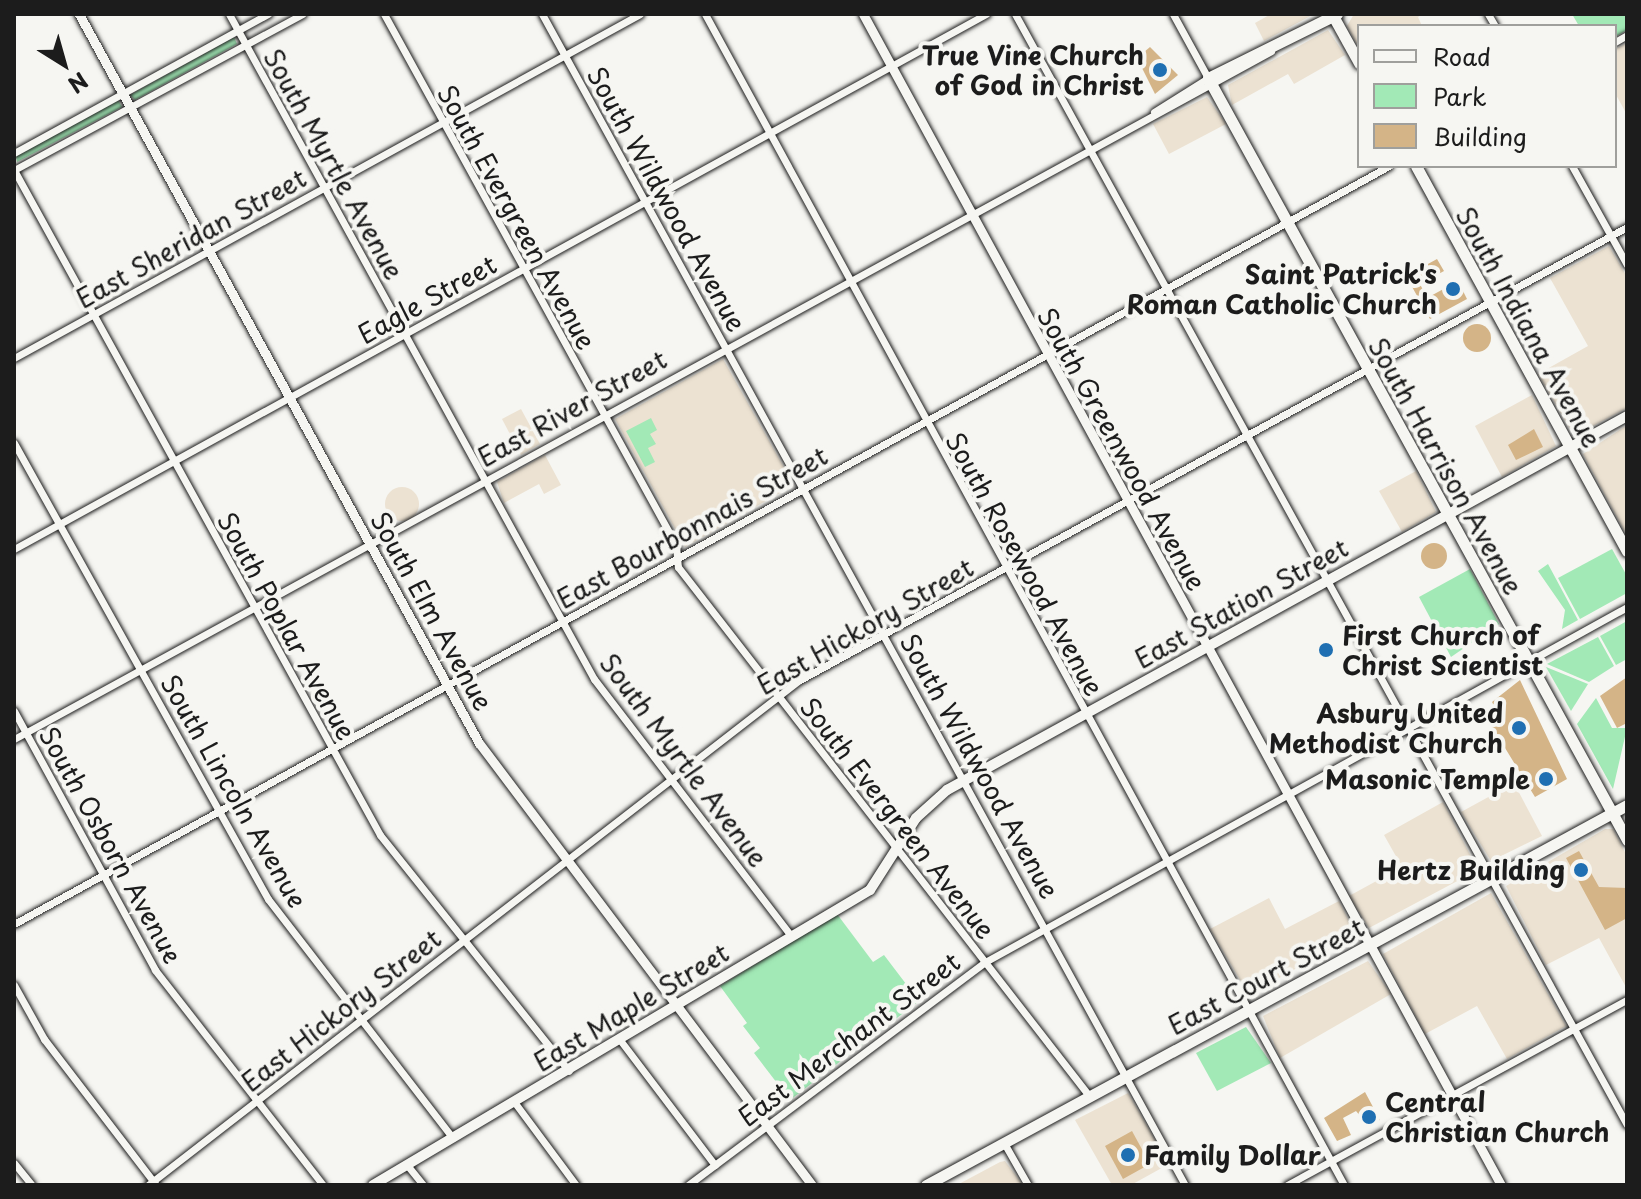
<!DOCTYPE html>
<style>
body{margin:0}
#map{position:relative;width:1641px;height:1199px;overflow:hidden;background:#f6f6f2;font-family:"Playpen Sans",sans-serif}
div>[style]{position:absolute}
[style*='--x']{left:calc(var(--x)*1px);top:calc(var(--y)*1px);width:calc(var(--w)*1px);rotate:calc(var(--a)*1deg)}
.built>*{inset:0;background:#ece2d2}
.round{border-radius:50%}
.green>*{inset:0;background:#a2e9b6}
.building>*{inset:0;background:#d4b487}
.roads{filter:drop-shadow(0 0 2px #1c1c1c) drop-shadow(0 0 2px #1c1c1c)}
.minor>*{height:7px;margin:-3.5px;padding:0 3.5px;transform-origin:3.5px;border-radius:3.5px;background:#f6f6f2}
.tertiary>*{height:9px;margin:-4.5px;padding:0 4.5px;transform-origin:4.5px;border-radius:4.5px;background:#f6f6f2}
.secondary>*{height:10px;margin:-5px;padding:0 5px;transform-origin:5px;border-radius:5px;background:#f6f6f2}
.primary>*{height:11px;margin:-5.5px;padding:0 5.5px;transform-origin:5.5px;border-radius:5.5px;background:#f6f6f2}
.dots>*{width:22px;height:22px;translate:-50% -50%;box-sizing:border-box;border:4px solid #f6f6f2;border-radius:50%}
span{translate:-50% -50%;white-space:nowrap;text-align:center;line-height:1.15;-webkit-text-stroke:8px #f6f6f2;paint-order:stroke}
.poi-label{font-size:26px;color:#1c1c1c;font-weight:700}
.right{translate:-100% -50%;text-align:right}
.left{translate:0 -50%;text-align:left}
.street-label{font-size:26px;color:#1c1c1c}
.frame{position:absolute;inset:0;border:16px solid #1c1c1c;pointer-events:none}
.legend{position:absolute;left:1357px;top:24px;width:260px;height:144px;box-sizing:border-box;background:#f6f6f2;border:2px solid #9f9f9c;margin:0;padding:10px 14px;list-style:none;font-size:24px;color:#1c1c1c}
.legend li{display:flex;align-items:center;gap:16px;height:40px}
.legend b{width:40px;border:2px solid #9f9f9c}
.north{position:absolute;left:24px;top:24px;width:80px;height:80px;-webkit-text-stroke:6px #f6f6f2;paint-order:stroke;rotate:143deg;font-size:22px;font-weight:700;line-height:32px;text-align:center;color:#1c1c1c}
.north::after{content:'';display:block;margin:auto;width:28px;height:36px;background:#1c1c1c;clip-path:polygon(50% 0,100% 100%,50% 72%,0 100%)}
</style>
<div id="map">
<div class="built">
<i style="clip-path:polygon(1271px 14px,1314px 14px,1264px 41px,1255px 23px)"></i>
<i style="clip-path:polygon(1354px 14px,1423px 14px,1418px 17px,1422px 26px,1359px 26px,1359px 48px,1347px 26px)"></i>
<i style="clip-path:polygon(1328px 30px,1345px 55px,1294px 84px,1288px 74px,1232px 105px,1228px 85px)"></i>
<i style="clip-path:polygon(1627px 43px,1627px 113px,1626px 113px,1615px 93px,1615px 49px)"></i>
<i style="clip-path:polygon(1207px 97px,1226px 124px,1169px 154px,1153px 124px)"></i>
<i style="clip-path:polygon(1609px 246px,1627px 277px,1627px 408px,1574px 436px,1538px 374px,1588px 346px,1550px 278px)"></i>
<i style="clip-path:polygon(723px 359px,794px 485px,685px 547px,615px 419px)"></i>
<i style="clip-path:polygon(1532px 395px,1556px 446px,1502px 477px,1475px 426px)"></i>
<i style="clip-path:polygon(521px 409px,540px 444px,521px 455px,502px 419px)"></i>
<i style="clip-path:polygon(1627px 425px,1627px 536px,1583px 454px)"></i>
<i style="clip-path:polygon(545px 455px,561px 485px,544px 494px,539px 484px,504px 503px,497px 482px)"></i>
<i style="clip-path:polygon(1416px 471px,1436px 512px,1402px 532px,1379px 491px)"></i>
<i class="round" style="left:385px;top:487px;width:34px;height:34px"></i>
<i style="clip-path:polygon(1514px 783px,1542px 836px,1491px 861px,1461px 812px)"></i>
<i style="clip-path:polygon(1443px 802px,1478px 870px,1369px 928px,1349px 896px,1402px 867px,1384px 835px)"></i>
<i style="clip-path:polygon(1605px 829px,1613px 829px,1627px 856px,1627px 989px,1599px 938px,1546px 965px,1506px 886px)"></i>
<i style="clip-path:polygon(1491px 893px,1566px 1026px,1507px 1059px,1477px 1006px,1425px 1034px,1383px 954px)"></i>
<i style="clip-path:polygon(1269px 898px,1285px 929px,1339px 901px,1356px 935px,1249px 995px,1210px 929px)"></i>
<i style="clip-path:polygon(1368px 961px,1391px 994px,1280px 1058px,1263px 1016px)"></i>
<i style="clip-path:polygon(1128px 1093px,1169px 1164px,1131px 1185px,1112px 1185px,1075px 1120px)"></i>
<i style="clip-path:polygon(1005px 1161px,1023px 1185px,957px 1185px,1000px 1162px)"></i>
</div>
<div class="green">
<i style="clip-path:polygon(1572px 14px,1627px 14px,1627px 30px,1615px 37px,1615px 26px,1579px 26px)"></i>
<i style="clip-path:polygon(234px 37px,237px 44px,135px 100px,130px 95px)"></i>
<i style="clip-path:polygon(118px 100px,122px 107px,17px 162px,16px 156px)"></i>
<i style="clip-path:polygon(651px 418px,657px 430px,650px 434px,656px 444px,648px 448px,655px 462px,645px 467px,626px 431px)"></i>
<i style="clip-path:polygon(1612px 549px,1627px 576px,1627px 593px,1580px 619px,1558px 578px)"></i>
<i style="clip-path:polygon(1548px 564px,1578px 620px,1562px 629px,1565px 610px,1538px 571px)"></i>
<i style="clip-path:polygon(1470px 569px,1499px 624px,1451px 657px,1419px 597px)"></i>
<i style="clip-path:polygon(1627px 621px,1627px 659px,1616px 665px,1600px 636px)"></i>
<i style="clip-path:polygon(1598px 637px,1614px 666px,1589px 682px,1547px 664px)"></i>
<i style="clip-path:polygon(1546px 667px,1588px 684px,1571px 711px)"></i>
<i style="clip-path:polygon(1596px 698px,1612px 728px,1627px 728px,1613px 789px,1577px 724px)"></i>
<i style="clip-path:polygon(837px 914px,873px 962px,884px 955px,919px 1001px,790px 1100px,754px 1053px,760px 1048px,743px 1026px,747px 1023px,720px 986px)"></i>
<i style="clip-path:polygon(1246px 1027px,1271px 1063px,1217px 1091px,1196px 1053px)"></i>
</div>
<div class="building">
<i style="clip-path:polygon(1150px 47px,1178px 75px,1155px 94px,1137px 58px)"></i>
<i style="clip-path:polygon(1437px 259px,1444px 271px,1420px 284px,1427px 298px,1458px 281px,1467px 299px,1430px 319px,1406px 276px)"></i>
<i class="round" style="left:1463px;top:324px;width:28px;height:28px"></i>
<i style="clip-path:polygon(1534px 429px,1543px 447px,1516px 460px,1508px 445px)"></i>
<i class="round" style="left:1421px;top:543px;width:26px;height:26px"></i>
<i style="clip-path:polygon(1627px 677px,1627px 723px,1617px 728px,1600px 696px)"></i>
<i style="clip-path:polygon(1520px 680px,1567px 779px,1535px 797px,1491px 725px,1501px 719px,1492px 702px)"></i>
<i style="clip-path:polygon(1579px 851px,1599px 887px,1627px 888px,1627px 918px,1605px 930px,1566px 858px)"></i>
<i style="clip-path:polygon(1365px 1092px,1380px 1120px,1367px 1124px,1356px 1111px,1343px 1118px,1351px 1135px,1337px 1141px,1324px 1118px)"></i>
<i style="clip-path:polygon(1132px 1131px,1150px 1164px,1123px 1179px,1105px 1146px)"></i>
</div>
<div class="roads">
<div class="minor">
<i style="--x:229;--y:14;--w:759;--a:61.24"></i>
<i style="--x:594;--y:679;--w:324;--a:52.5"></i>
<i style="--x:384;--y:14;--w:606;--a:61.19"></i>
<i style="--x:676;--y:545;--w:22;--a:85"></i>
<i style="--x:678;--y:567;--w:671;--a:52.14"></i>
<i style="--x:542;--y:14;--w:1336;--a:61.23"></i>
<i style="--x:705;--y:14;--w:1334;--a:61.38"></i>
<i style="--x:1015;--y:14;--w:1268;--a:61.15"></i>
<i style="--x:1488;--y:14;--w:14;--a:60"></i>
<i style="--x:1615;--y:42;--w:14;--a:-30"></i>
<i style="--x:1154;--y:112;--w:64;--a:-32.2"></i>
<i style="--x:1208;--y:78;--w:73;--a:-118.7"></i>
<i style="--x:14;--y:153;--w:290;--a:-28.7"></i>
<i style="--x:1572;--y:166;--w:113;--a:60.9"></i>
<i style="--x:14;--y:170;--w:759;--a:61.17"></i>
<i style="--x:380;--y:835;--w:302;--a:51.3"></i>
<i style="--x:14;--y:170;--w:328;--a:-28.4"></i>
<i style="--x:14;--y:358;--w:714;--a:-28.79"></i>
<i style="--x:14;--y:443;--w:522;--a:60.88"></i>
<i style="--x:268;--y:899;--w:302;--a:52.3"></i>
<i style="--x:14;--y:549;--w:1110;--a:-28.83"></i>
<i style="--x:14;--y:711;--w:295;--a:61.4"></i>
<i style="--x:155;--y:970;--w:273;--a:52"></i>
<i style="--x:14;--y:739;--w:1433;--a:-28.69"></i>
<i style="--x:14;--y:924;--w:1570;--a:-28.87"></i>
<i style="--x:14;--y:985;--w:62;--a:60.9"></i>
<i style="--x:44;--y:1039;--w:184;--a:52.5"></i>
<i style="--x:620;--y:1040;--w:157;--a:52.8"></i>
<i style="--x:515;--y:1103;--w:102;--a:53.4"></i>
<i style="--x:1004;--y:1143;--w:48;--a:60.3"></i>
<i style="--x:14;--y:1163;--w:28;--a:51"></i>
<i style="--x:407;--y:1165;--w:26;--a:51"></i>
<i style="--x:148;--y:1185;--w:823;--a:-37.79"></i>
<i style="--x:798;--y:681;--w:945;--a:-28.71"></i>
<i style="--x:688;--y:1185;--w:371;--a:-36.9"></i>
<i style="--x:985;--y:962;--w:734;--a:-28.94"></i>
<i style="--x:1287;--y:1185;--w:387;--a:-28.6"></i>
</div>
<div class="tertiary">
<i style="--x:79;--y:14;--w:832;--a:61.25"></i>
<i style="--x:479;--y:743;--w:553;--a:53.01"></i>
<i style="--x:863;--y:14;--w:1334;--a:61.42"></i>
</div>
<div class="secondary">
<i style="--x:373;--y:1185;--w:578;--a:-30.69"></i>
<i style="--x:870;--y:890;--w:85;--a:-57.4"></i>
<i style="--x:916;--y:818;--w:42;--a:-42.1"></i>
<i style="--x:947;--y:790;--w:776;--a:-28.81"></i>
</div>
<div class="primary">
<i style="--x:1337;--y:14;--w:144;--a:153.6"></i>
<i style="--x:1208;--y:78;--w:870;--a:61.19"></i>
<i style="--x:1333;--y:16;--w:54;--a:61"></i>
<i style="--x:1416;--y:166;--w:439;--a:61.3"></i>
<i style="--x:926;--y:1185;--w:797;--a:-28.46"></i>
</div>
</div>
<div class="dots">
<i style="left:1160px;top:70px;background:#1f6fb2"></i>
<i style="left:1453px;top:289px;background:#1f6fb2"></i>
<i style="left:1326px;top:650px;background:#1f6fb2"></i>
<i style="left:1519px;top:728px;background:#1f6fb2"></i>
<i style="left:1546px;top:779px;background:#1f6fb2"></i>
<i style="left:1581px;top:870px;background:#1f6fb2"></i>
<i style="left:1369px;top:1117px;background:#1f6fb2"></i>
<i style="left:1128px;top:1155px;background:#1f6fb2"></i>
</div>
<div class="poi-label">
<span class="right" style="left:1144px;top:70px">True Vine Church<br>of God in Christ</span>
<span class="right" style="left:1437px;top:289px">Saint Patrick's<br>Roman Catholic Church</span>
<span class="left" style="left:1342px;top:650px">First Church of<br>Christ Scientist</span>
<span class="right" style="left:1503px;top:728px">Asbury United<br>Methodist Church</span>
<span class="right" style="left:1530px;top:779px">Masonic Temple</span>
<span class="right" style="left:1565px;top:870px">Hertz Building</span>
<span class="left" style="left:1385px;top:1117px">Central<br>Christian Church</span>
<span class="left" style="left:1144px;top:1155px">Family Dollar</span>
</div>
<div class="street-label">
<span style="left:334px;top:164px;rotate:61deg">South Myrtle Avenue</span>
<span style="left:667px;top:199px;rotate:61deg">South Wildwood Avenue</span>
<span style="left:517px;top:217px;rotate:61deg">South Evergreen Avenue</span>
<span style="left:191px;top:238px;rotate:-29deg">East Sheridan Street</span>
<span style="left:427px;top:299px;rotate:-29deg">Eagle Street</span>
<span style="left:1529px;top:327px;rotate:61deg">South Indiana Avenue</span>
<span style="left:572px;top:408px;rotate:-29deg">East River Street</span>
<span style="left:1122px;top:449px;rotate:61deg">South Greenwood Avenue</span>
<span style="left:1446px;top:466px;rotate:61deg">South Harrison Avenue</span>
<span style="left:692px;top:527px;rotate:-29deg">East Bourbonnais Street</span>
<span style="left:1025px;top:564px;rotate:61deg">South Rosewood Avenue</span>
<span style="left:1241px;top:603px;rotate:-29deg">East Station Street</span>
<span style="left:432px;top:611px;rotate:61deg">South Elm Avenue</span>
<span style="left:287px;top:626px;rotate:61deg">South Poplar Avenue</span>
<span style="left:865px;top:626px;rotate:-30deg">East Hickory Street</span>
<span style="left:684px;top:760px;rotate:53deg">South Myrtle Avenue</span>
<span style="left:980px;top:766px;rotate:61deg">South Wildwood Avenue</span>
<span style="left:234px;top:791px;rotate:60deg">South Lincoln Avenue</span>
<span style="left:898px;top:818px;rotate:52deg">South Evergreen Avenue</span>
<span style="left:111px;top:845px;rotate:61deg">South Osborn Avenue</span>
<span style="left:1266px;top:976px;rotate:-28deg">East Court Street</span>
<span style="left:631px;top:1007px;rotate:-31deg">East Maple Street</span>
<span style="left:341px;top:1010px;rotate:-38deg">East Hickory Street</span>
<span style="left:849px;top:1039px;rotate:-37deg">East Merchant Street</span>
</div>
<div class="frame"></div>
<ul class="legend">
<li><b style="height:10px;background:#f6f6f2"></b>Road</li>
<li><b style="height:22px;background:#a2e9b6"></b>Park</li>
<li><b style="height:22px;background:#d4b487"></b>Building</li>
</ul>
<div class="north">N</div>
</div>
